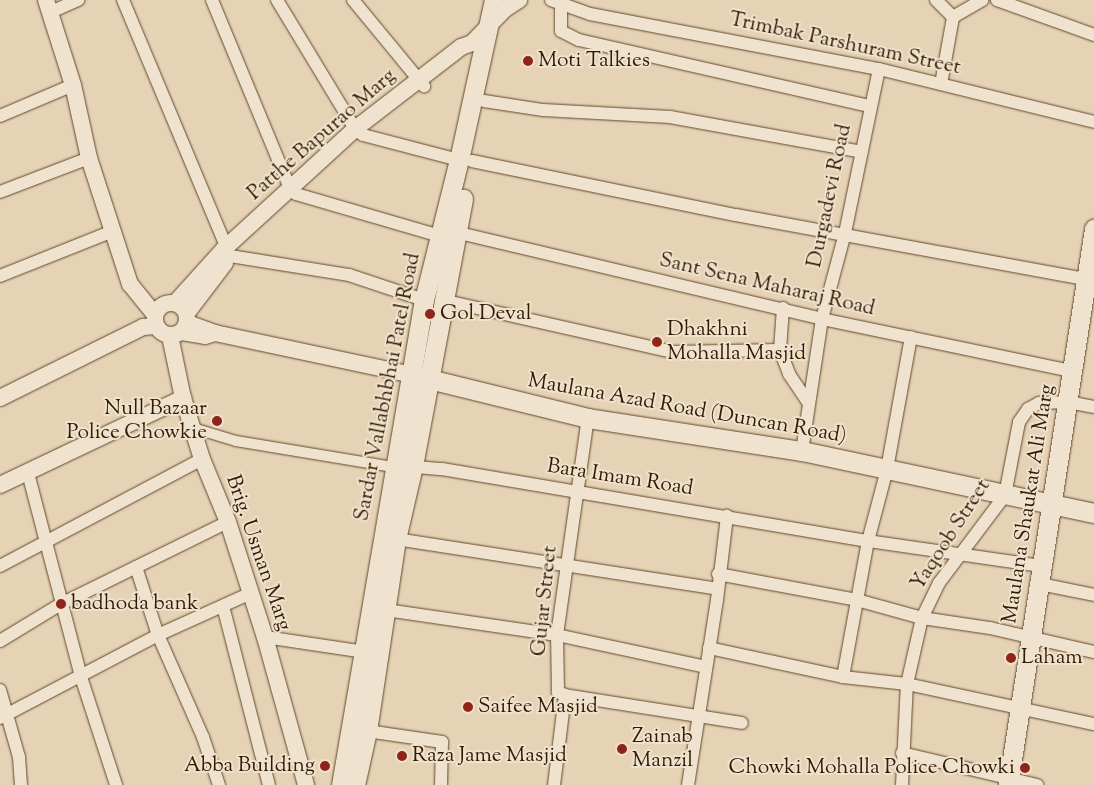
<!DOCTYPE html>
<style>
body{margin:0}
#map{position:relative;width:1094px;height:785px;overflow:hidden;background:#e6d2b4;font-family:"Sorts Mill Goudy",serif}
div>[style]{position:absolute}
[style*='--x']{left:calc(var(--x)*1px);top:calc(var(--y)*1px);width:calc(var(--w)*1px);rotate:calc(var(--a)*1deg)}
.roads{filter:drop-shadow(0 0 1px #60482e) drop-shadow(0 0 1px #60482e)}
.pedestrian>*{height:10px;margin:-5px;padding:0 5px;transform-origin:5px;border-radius:5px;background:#efe2ce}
.minor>*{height:12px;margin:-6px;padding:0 6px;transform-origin:6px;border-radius:6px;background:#efe2ce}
.tertiary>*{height:16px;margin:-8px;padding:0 8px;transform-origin:8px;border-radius:8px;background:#efe2ce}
.tertiary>.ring{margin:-8px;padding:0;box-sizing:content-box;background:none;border:16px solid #efe2ce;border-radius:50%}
.secondary>*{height:19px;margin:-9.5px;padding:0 9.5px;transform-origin:9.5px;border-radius:9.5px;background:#efe2ce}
.dots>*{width:14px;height:14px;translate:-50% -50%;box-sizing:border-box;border:2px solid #efe2ce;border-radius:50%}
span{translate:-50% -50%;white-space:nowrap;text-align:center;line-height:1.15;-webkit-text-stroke:4px #efe2ce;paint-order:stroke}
.street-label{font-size:21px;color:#331a01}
.poi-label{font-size:21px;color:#331a01}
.left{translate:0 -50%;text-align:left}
.right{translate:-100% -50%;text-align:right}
</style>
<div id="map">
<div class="roads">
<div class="pedestrian">
<i style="--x:193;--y:428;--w:45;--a:16.8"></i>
<i style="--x:236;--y:441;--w:159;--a:9.4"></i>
</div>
<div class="minor">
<i style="--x:123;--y:0;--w:277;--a:67.3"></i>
<i style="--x:230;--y:256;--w:121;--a:9.1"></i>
<i style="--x:349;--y:275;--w:79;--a:18.4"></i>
<i style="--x:212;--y:0;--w:204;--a:67.5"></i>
<i style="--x:290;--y:188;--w:8;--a:45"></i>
<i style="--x:296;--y:194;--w:150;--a:16.3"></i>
<i style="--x:277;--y:0;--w:151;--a:58.8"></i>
<i style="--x:355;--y:129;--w:10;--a:37"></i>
<i style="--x:363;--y:135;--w:99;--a:14.6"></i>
<i style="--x:353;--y:0;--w:112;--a:50.5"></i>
<i style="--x:551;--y:0;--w:41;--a:19.7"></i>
<i style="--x:590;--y:14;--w:294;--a:10.8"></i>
<i style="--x:879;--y:69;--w:221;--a:13.8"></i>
<i style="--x:561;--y:0;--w:31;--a:90"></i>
<i style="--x:561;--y:31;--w:20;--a:27"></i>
<i style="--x:579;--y:40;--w:297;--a:12.8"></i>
<i style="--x:936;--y:0;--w:24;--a:45"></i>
<i style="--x:953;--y:17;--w:34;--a:-30"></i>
<i style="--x:997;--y:0;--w:103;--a:19.8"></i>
<i style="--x:51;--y:12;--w:30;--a:-24"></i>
<i style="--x:941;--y:84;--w:68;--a:-79.8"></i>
<i style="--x:484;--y:101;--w:60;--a:8.7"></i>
<i style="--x:543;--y:110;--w:127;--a:3.2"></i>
<i style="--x:670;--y:117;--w:195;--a:10.3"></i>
<i style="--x:0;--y:116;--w:79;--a:-23"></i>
<i style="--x:472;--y:161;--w:269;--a:11.6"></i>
<i style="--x:736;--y:215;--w:356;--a:10.4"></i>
<i style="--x:0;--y:192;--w:95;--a:-20.9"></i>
<i style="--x:455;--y:232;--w:377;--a:13.3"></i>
<i style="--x:822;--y:319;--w:254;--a:11.8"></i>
<i style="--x:0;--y:276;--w:122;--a:-21.7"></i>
<i style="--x:442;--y:300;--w:236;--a:12.7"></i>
<i style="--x:672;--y:352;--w:108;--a:-1.1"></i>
<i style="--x:783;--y:308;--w:42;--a:94.1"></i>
<i style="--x:780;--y:350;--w:26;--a:69"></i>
<i style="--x:789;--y:374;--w:34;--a:56"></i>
<i style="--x:802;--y:451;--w:134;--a:-81.4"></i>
<i style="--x:822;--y:319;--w:89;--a:-75"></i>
<i style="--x:845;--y:233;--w:167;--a:-78.3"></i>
<i style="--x:405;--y:466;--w:37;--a:5"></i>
<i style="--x:442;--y:469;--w:432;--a:9.6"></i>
<i style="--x:868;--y:541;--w:176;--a:8.2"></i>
<i style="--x:28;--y:473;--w:211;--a:75.4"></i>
<i style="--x:81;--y:677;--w:114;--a:72"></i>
<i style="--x:396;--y:539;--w:326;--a:8.8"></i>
<i style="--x:0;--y:566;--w:229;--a:-27.9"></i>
<i style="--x:136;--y:567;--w:71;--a:72.1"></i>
<i style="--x:158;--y:635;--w:111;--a:66.2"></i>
<i style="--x:203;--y:737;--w:51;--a:71.6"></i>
<i style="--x:718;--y:574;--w:141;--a:10.6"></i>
<i style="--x:857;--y:600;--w:67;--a:15.5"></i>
<i style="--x:922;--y:618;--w:69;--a:8.4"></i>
<i style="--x:990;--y:628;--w:107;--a:13"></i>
<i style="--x:1040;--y:584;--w:55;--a:11.5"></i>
<i style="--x:223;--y:606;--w:185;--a:75.6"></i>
<i style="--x:386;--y:610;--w:173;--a:8.3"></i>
<i style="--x:557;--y:635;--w:152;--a:12.1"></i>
<i style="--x:265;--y:637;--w:108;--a:8.5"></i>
<i style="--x:0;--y:641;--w:71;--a:-31.2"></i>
<i style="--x:61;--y:604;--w:186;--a:-26.2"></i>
<i style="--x:709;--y:648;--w:137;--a:12.2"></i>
<i style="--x:843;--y:677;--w:64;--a:6.2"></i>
<i style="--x:907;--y:684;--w:191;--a:12.1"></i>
<i style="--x:843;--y:677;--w:138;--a:-79.6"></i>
<i style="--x:868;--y:541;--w:74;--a:-75.2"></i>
<i style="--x:887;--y:469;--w:134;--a:-79.7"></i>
<i style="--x:0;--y:690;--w:70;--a:74.2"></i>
<i style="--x:19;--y:757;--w:28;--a:86"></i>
<i style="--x:565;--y:695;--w:179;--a:9"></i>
<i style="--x:0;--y:718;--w:178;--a:-27.7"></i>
<i style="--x:158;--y:635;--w:102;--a:-24.3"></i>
<i style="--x:367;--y:731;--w:76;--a:8.3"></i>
<i style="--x:442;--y:742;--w:43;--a:91.3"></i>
<i style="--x:902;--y:753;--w:139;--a:13.3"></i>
<i style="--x:554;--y:785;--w:91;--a:-83"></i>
<i style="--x:565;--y:695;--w:8;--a:-157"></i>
<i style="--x:558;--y:692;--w:57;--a:-91"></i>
<i style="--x:557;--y:635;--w:219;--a:-81.9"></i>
<i style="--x:688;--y:785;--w:187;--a:-81.1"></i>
<i style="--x:717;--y:600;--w:85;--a:-83.2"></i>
<i style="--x:902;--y:785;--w:101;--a:-87.2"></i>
<i style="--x:907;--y:684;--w:68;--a:-77.2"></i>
<i style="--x:922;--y:618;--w:39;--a:-64"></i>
<i style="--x:939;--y:583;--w:110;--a:-53.1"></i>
<i style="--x:1005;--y:495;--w:74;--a:-79.1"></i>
<i style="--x:1019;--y:422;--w:16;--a:-55"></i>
<i style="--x:1028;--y:409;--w:13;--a:-29"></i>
<i style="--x:1039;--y:403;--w:29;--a:-2"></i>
<i style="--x:1068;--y:402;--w:26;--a:11"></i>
</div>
<div class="tertiary">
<i style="--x:46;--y:0;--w:89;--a:72.4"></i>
<i style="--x:73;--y:85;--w:75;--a:77.6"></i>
<i style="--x:89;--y:158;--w:133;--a:72"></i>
<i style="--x:130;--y:284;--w:40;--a:51"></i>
<i class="ring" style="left:155px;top:303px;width:16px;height:16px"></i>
<i style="--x:175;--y:303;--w:73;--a:-47.8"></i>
<i style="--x:224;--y:249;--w:178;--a:-42.5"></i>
<i style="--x:355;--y:129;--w:134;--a:-37.7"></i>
<i style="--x:461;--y:47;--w:12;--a:-20"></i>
<i style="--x:472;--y:43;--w:47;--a:-45.9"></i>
<i style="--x:505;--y:9;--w:17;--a:-33"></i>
<i style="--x:187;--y:313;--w:63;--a:-52.8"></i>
<i style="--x:182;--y:332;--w:23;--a:10"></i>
<i style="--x:205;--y:336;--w:10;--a:-17"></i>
<i style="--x:215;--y:333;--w:30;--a:-160"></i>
<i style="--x:215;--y:333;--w:201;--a:12"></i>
<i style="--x:170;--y:336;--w:63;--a:78.2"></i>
<i style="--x:183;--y:398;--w:64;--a:72.7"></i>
<i style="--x:202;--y:459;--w:68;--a:67.6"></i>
<i style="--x:228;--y:522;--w:121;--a:72.2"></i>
<i style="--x:265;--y:637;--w:154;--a:74.5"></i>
<i style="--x:0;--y:398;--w:160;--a:-26.4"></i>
<i style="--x:143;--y:327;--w:13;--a:-4"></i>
<i style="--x:0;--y:485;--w:203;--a:-25.4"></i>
</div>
<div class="secondary">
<i style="--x:417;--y:376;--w:176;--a:13.8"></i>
<i style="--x:588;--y:418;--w:217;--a:8.8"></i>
<i style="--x:802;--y:451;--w:299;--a:12"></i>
<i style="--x:341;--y:785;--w:492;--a:-80.3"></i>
<i style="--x:424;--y:300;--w:144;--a:-76"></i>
<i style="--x:459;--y:160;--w:164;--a:-77.7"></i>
<i style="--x:355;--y:785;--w:55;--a:-77.5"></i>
<i style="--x:367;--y:731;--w:194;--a:-81.4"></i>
<i style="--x:396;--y:539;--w:75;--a:-76.9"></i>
<i style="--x:413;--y:466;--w:272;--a:-79.4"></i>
<i style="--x:1008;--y:785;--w:563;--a:-81.21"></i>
</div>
</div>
<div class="dots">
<i style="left:528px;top:61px;background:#8f2418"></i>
<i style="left:430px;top:314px;background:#8f2418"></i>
<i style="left:657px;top:342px;background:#8f2418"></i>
<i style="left:217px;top:421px;background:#8f2418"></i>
<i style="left:61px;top:604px;background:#8f2418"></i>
<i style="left:1011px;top:658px;background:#8f2418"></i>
<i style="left:468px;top:707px;background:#8f2418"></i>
<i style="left:622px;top:749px;background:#8f2418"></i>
<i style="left:402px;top:756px;background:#8f2418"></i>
<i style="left:325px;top:766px;background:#8f2418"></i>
<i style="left:1025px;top:768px;background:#8f2418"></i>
</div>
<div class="street-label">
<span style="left:845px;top:44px;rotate:12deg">Trimbak Parshuram Street</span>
<span style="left:322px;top:135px;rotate:-41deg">Patthe Bapurao Marg</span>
<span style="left:830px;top:196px;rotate:-78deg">Durgadevi Road</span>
<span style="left:767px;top:285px;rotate:13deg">Sant Sena Maharaj Road</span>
<span style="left:388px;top:387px;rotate:-79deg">Sardar Vallabhbhai Patel Road</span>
<span style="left:687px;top:409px;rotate:10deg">Maulana Azad Road (Duncan Road)</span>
<span style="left:620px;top:478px;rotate:9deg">Bara Imam Road</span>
<span style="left:1029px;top:504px;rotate:-81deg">Maulana Shaukat Ali Marg</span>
<span style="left:951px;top:535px;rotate:-57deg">Yaqoob Street</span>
<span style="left:258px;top:553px;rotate:71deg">Brig. Usman Marg</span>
<span style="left:545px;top:601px;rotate:-84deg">Gujar Street</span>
</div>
<div class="poi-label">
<span class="left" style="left:538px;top:61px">Moti Talkies</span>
<span class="left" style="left:440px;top:314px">Gol Deval</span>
<span class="left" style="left:667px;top:342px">Dhakhni<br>Mohalla Masjid</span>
<span class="right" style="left:207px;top:421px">Null Bazaar<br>Police Chowkie</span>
<span class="left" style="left:71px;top:604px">badhoda bank</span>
<span class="left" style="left:1021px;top:658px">Laham</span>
<span class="left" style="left:478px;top:707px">Saifee Masjid</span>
<span class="left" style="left:632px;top:749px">Zainab<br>Manzil</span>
<span class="left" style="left:412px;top:756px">Raza Jame Masjid</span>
<span class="right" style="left:315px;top:766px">Abba Building</span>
<span class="right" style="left:1015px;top:768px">Chowki Mohalla Police Chowki</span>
</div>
</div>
